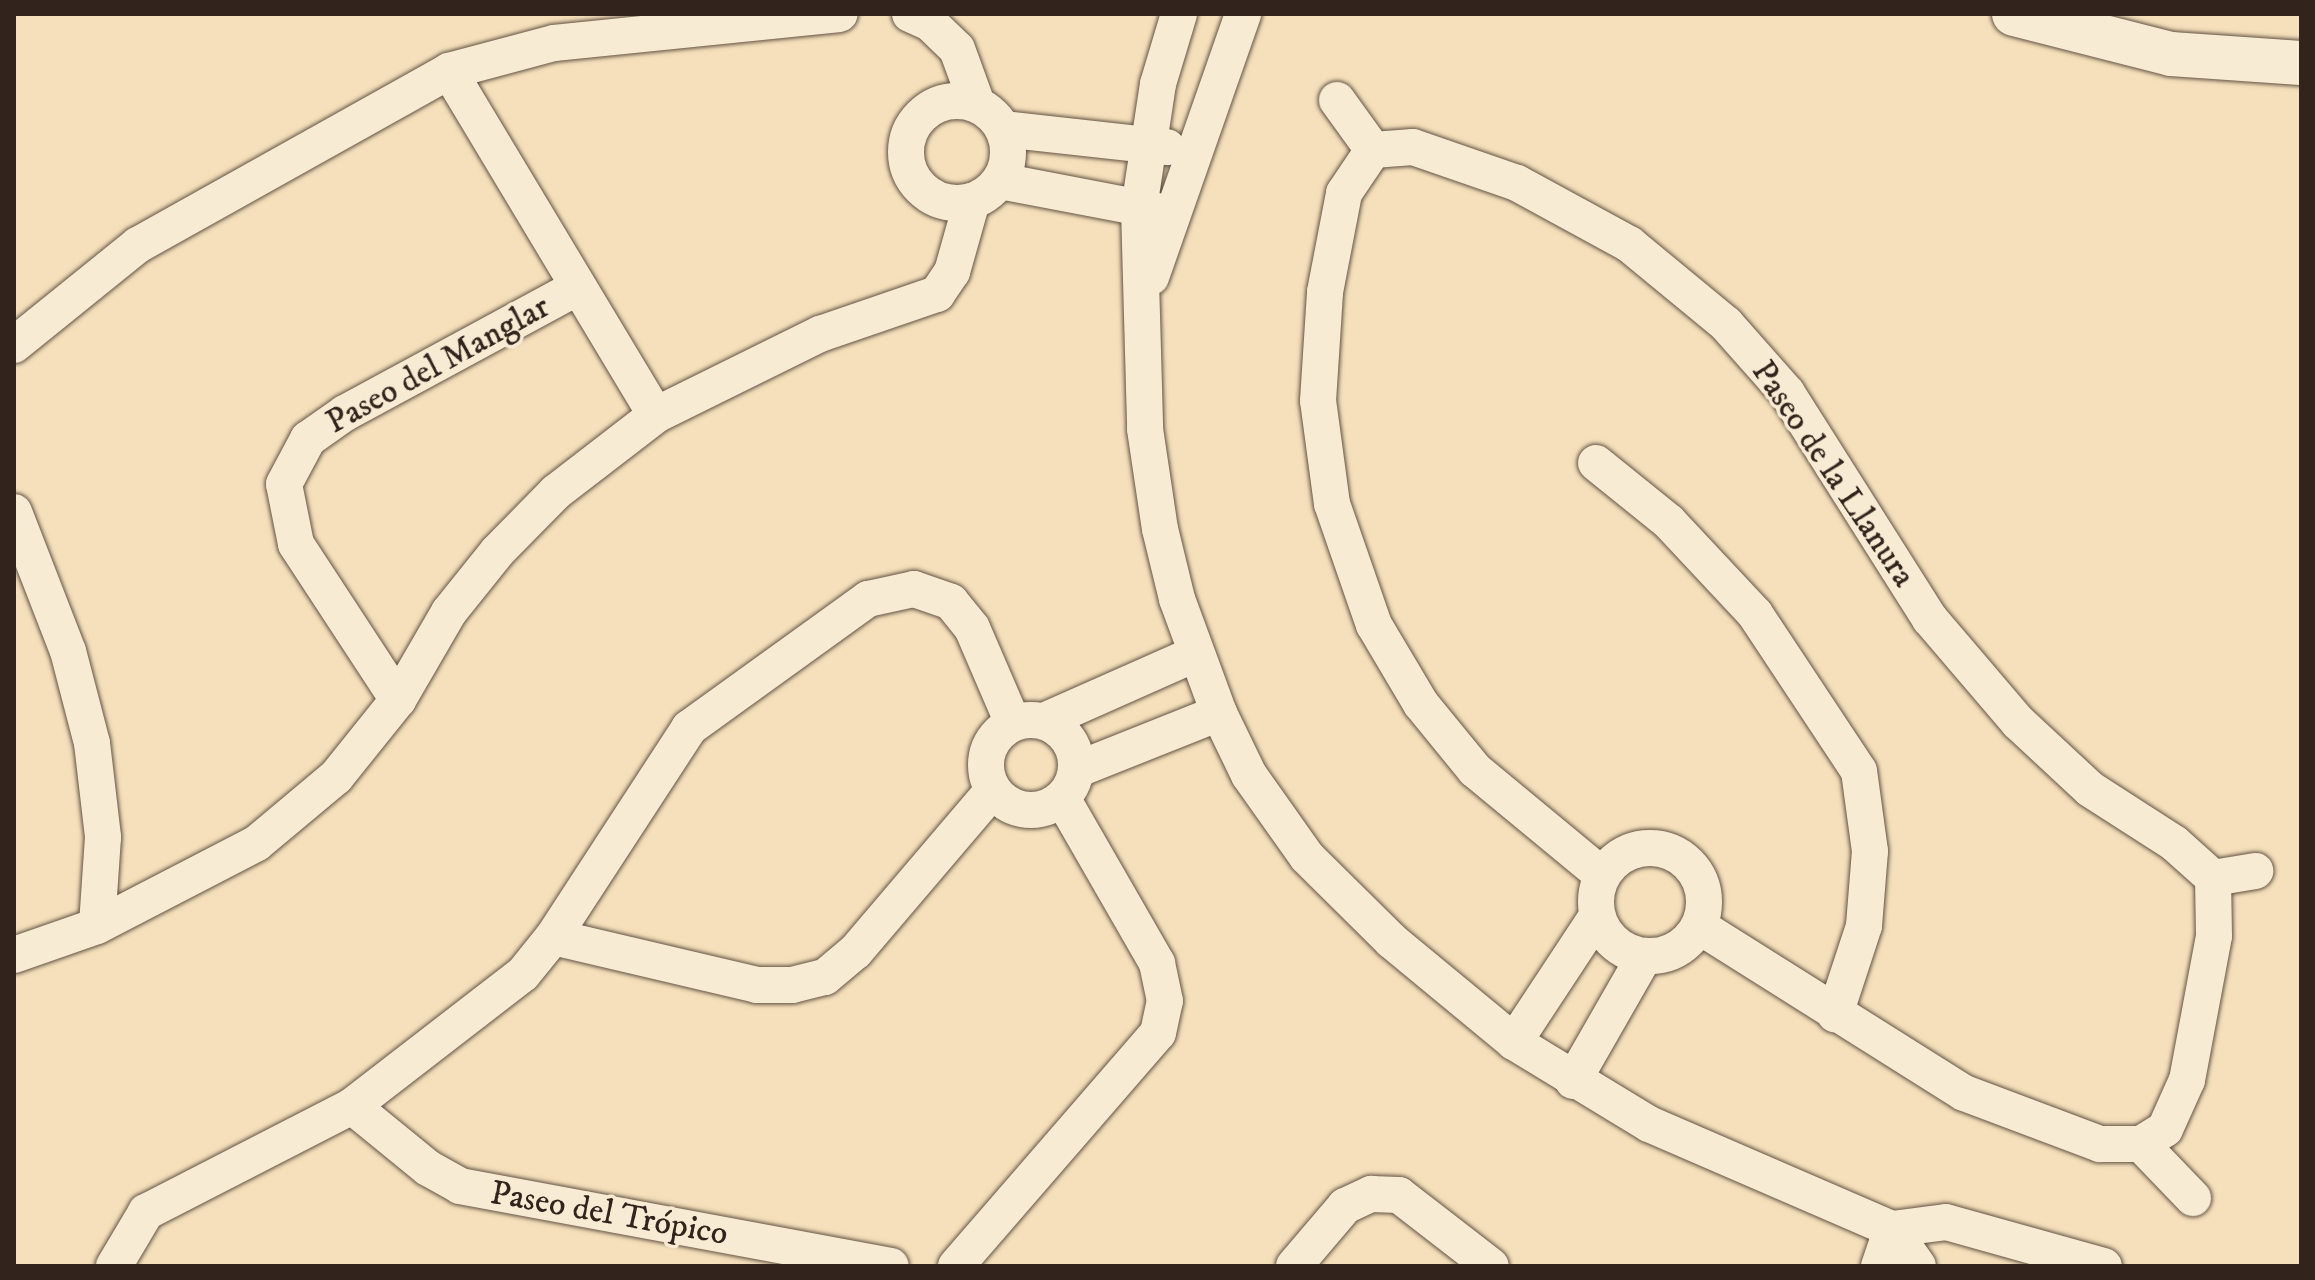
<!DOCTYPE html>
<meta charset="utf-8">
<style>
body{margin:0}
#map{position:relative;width:2315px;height:1280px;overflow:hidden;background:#f5e0bb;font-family:"IM FELL DW Pica",serif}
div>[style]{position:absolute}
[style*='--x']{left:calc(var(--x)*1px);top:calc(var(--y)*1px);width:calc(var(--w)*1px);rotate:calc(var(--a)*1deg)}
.roads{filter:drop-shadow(0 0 2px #635344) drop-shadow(0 0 2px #635344)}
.minor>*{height:36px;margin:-18px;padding:0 18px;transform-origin:18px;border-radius:18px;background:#f8ebd3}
.minor>.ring{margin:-18px;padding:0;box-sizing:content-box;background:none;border:36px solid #f8ebd3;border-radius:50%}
.tertiary>*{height:44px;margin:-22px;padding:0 22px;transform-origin:22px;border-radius:22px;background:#f8ebd3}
span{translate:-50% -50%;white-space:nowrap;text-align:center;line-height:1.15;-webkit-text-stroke:7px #f8ebd3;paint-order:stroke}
.street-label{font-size:34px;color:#32241c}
.frame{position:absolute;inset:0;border:16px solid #32241c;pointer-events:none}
</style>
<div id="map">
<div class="roads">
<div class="minor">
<i style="--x:910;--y:14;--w:22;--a:24"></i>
<i style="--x:930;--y:23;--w:37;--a:44"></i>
<i style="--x:957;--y:49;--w:59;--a:70"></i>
<i style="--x:1179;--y:14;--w:73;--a:106.7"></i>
<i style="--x:1158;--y:84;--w:125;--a:98.7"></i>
<i style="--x:1139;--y:208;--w:221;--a:88.4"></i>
<i style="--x:1145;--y:429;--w:101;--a:81.5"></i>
<i style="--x:1160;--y:529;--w:72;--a:76.3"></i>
<i style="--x:1177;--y:599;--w:121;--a:69.8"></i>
<i style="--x:1219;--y:713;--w:69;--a:64.2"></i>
<i style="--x:1249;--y:775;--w:100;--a:54.7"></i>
<i style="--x:1307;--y:857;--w:120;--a:44.7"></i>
<i style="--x:1392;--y:941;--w:158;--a:39.6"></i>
<i style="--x:1514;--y:1042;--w:158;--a:31.3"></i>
<i style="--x:1649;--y:1124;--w:265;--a:23.4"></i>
<i style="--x:1892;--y:1229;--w:45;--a:54.9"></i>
<i style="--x:449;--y:71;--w:401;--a:59"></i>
<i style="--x:1337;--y:100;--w:62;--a:54.2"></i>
<i class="ring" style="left:906px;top:101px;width:66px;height:66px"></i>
<i style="--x:1003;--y:129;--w:165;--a:6.3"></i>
<i style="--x:1000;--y:181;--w:166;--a:10.8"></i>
<i style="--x:1151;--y:277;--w:279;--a:-70.7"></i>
<i style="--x:14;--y:345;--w:159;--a:-38.9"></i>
<i style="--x:138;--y:245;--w:356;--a:-29.2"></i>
<i style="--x:449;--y:71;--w:109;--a:-14.9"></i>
<i style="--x:554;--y:43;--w:287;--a:-5.8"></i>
<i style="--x:1596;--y:463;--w:94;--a:38.9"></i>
<i style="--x:1669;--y:522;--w:126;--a:46.9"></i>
<i style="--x:1755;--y:614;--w:188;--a:56.5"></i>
<i style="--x:1859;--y:771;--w:81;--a:82.2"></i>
<i style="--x:1870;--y:851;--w:75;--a:94.6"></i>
<i style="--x:1864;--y:926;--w:93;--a:108.2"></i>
<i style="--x:14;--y:512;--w:149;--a:68.8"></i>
<i style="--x:68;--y:651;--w:95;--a:75.4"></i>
<i style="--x:92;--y:743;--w:95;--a:83.3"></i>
<i style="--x:103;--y:837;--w:89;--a:93.9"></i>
<i style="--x:97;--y:926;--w:180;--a:-27.4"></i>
<i style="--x:257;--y:843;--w:103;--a:-39.9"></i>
<i style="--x:336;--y:777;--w:99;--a:-51.2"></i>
<i style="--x:398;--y:700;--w:102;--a:-59.9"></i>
<i style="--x:449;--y:612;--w:77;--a:-51.3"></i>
<i style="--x:497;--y:552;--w:84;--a:-45.5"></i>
<i style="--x:556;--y:492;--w:126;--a:-37.6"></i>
<i style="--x:656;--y:415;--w:183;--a:-26.3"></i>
<i style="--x:820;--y:334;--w:124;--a:-18.9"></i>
<i style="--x:937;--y:294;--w:27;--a:-56"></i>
<i style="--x:952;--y:272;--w:74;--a:-74.3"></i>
<i style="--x:398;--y:700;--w:186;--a:-123.2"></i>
<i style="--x:296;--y:544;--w:61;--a:-101.3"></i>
<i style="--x:284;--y:484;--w:51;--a:-61.9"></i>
<i style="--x:308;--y:439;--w:45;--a:-35.1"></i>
<i style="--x:345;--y:413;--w:265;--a:-28.4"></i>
<i class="ring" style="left:986px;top:720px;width:54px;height:54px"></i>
<i style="--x:1044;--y:721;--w:165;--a:-23.9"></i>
<i style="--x:1076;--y:770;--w:154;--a:-21.7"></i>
<i class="ring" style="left:1596px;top:848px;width:72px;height:72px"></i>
<i style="--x:1602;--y:875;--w:165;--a:-140.4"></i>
<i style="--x:1475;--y:770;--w:85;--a:-129.3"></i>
<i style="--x:1421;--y:704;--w:92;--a:-120.7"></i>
<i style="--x:1374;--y:625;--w:128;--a:-109.1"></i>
<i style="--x:1332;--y:504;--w:104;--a:-97.7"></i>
<i style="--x:1318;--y:401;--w:109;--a:-86.3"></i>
<i style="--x:1325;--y:292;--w:101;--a:-79.1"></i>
<i style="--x:1344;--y:193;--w:52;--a:-56"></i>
<i style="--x:1373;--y:150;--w:40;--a:-4.3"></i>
<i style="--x:1413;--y:147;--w:110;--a:19.1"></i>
<i style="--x:1517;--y:183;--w:128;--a:28.6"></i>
<i style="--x:1629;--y:244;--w:126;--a:39.5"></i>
<i style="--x:1726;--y:324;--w:92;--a:48.5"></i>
<i style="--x:1787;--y:393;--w:267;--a:57.7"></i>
<i style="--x:1930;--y:619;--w:135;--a:49.5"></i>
<i style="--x:2018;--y:722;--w:98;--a:42.9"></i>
<i style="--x:2090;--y:789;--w:100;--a:32.7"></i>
<i style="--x:2174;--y:843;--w:52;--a:41.9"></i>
<i style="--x:2213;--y:878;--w:58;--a:89"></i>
<i style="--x:2214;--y:936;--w:147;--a:100.6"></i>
<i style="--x:2187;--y:1080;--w:54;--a:114.2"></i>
<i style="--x:2165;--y:1129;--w:28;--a:148"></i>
<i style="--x:2141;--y:1144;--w:41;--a:180"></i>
<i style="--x:2100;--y:1144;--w:145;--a:-159.4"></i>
<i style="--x:1964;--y:1093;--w:313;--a:-147.8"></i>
<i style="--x:2213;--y:878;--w:43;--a:-9.5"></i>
<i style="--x:553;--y:937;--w:210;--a:13.2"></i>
<i style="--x:757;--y:985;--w:35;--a:0"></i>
<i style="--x:792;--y:985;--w:34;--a:-14"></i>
<i style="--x:825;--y:977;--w:40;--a:-40"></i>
<i style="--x:856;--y:951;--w:211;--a:-49.6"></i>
<i style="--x:14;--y:955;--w:88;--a:-19.3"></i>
<i style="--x:1514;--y:1042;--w:151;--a:-56.6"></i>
<i style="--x:1573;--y:1081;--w:143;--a:-60.2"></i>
<i style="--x:352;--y:1106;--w:98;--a:39.2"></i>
<i style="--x:428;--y:1168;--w:37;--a:29"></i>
<i style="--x:460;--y:1186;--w:438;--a:10.5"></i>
<i style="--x:2141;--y:1144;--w:75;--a:46.1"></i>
<i style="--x:1892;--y:1229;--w:54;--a:-7.4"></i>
<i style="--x:1946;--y:1222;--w:164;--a:15.6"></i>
<i style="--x:114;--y:1266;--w:63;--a:-59.3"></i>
<i style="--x:146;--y:1212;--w:232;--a:-27.2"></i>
<i style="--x:352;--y:1106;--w:216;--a:-37.7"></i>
<i style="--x:523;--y:974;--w:48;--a:-51"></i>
<i style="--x:553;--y:937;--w:249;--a:-56.9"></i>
<i style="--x:689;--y:728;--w:221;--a:-35.8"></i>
<i style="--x:868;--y:599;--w:47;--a:-12.3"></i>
<i style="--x:914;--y:589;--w:39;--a:19"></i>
<i style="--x:951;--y:602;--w:33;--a:51"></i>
<i style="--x:972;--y:628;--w:103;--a:66.7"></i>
<i style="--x:956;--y:1266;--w:308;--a:-49.1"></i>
<i style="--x:1158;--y:1033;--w:33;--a:-78"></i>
<i style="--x:1165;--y:1001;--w:39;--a:-102"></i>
<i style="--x:1157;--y:963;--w:190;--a:-119.9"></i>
<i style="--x:1294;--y:1266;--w:79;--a:-49.6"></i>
<i style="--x:1345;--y:1206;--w:29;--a:-25"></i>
<i style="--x:1371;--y:1194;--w:28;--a:2"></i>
<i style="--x:1399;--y:1195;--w:116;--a:37.7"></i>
<i style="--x:1879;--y:1266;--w:39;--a:-71"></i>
</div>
<div class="tertiary">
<i style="--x:2014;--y:14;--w:162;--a:14.3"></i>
<i style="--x:2171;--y:54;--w:130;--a:4"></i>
</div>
</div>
<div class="street-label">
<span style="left:438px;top:365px;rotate:-29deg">Paseo del Manglar</span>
<span style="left:1833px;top:474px;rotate:56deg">Paseo de la Llanura</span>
<span style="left:609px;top:1214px;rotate:10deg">Paseo del Trópico</span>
</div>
<div class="frame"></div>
</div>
